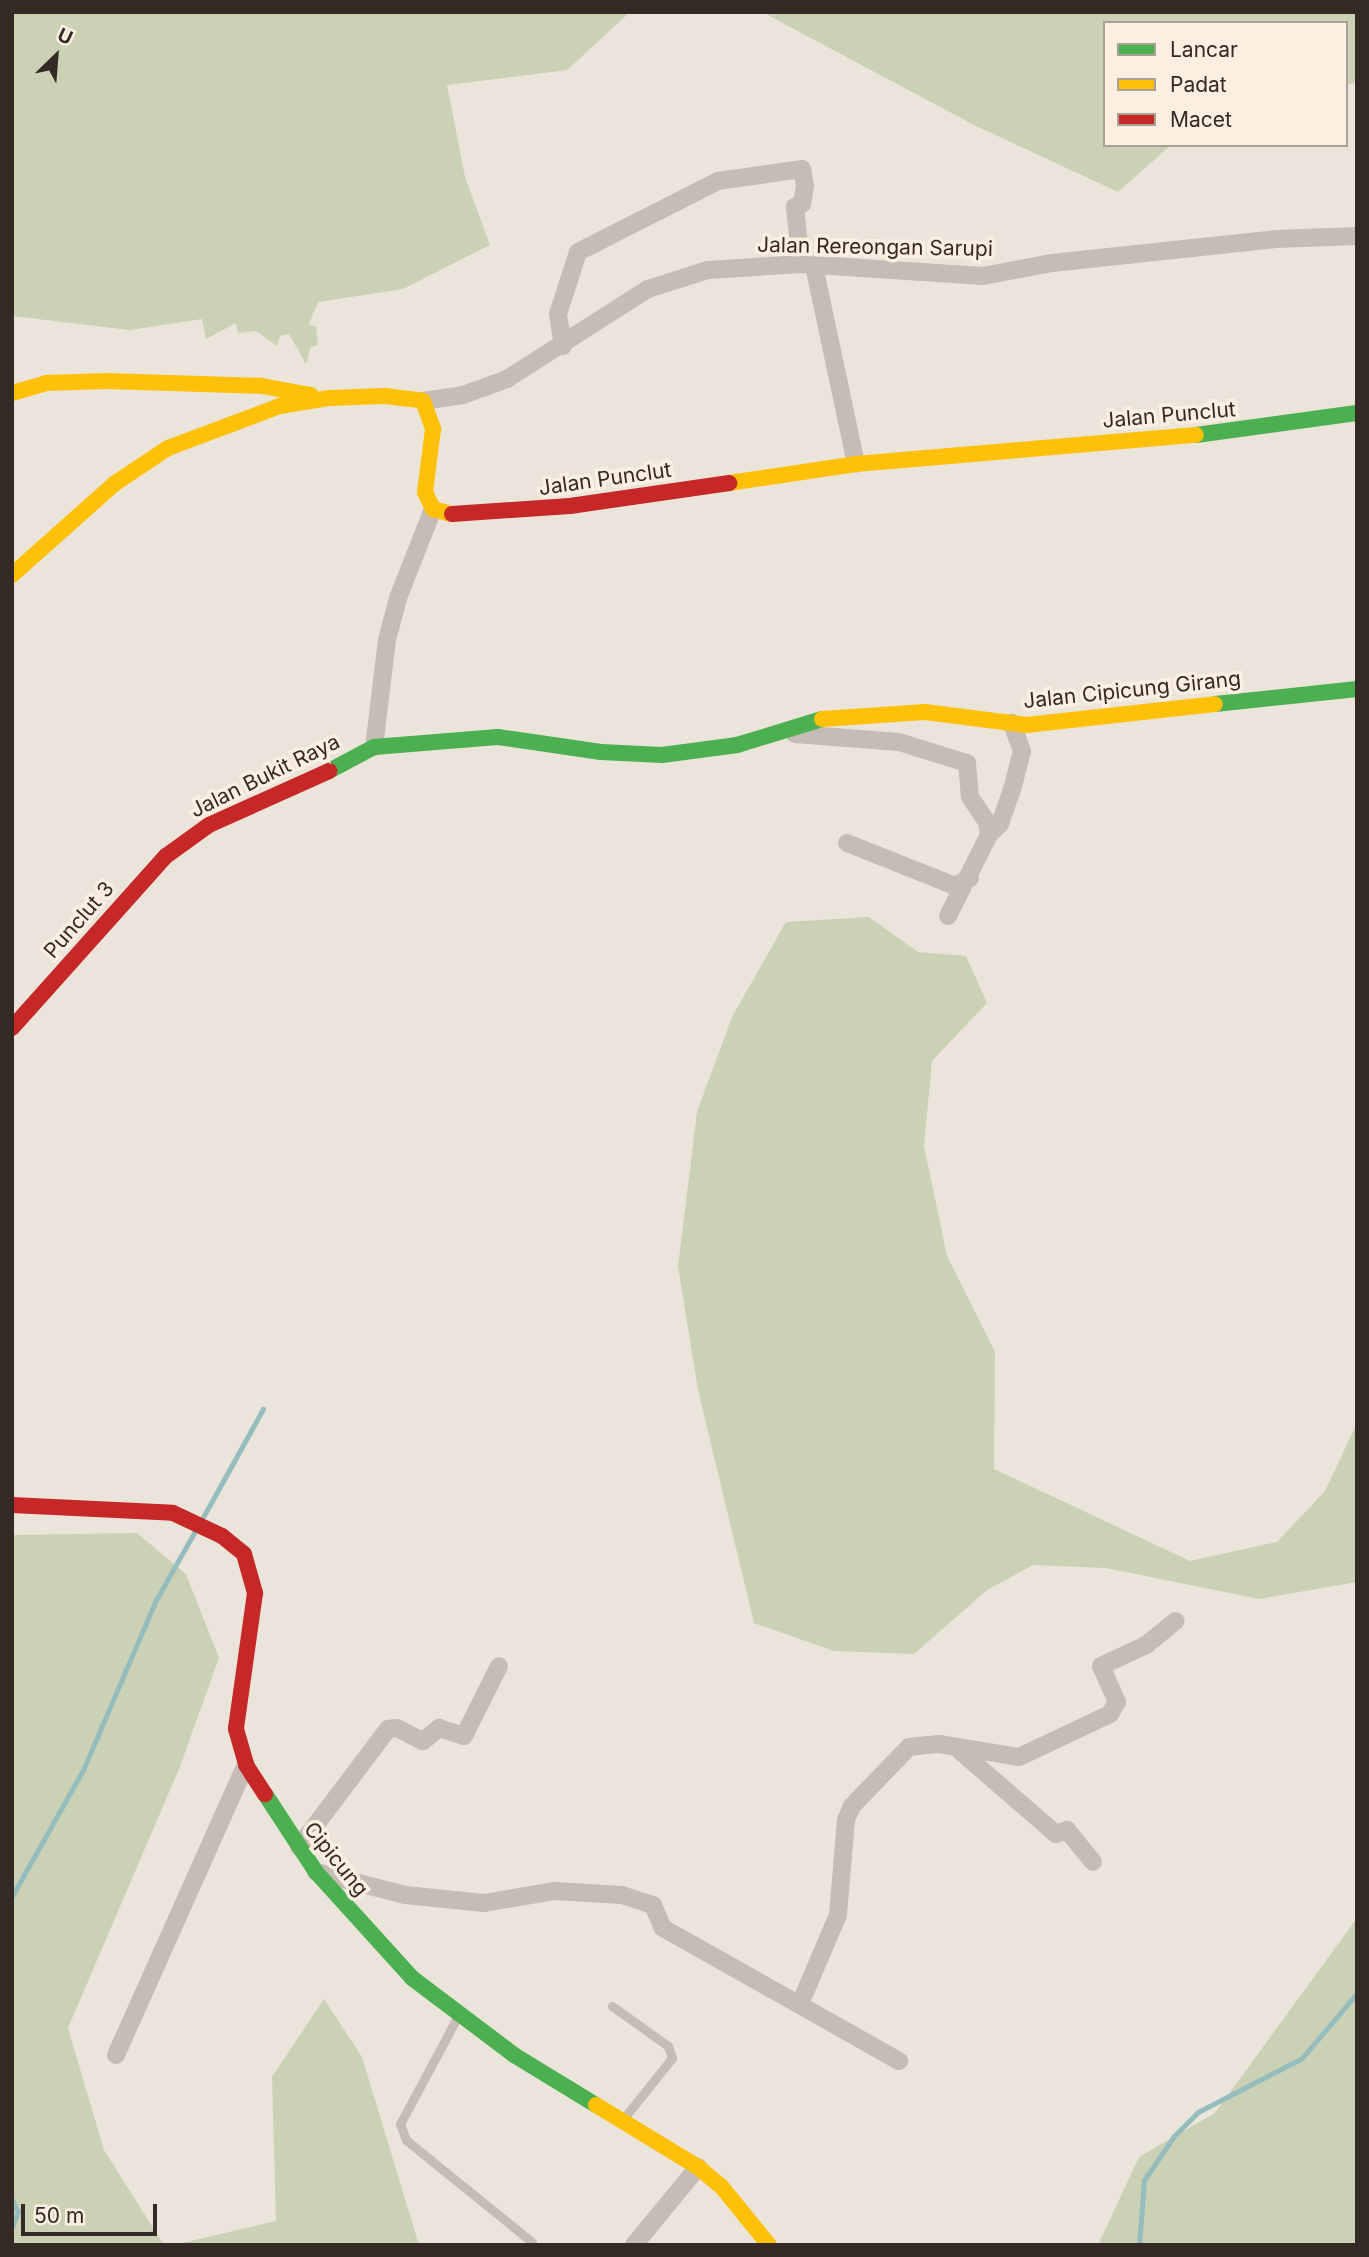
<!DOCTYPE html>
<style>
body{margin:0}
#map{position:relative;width:1369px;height:2257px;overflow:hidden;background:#ebe4db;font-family:Inter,sans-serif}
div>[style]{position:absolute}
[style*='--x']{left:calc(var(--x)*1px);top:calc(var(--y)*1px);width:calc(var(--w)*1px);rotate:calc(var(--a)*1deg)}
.green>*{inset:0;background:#cbd1b4}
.stream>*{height:5px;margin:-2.5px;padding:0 2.5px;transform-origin:2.5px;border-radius:2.5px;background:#96bdbe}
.lane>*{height:9px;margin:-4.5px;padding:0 4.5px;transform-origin:4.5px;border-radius:4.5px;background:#c4bcb5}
.street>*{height:18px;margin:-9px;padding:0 9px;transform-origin:9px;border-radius:9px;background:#c4bcb5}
.fast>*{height:16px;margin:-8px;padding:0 8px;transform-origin:8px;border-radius:8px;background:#4caf50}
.slow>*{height:16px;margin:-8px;padding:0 8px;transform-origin:8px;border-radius:8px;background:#ffc107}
.jam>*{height:16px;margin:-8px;padding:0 8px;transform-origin:8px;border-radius:8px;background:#c62828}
span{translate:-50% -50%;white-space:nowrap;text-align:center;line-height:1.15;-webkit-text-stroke:7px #faefe1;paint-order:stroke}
.street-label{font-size:21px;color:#342924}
.frame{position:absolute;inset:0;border:14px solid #342924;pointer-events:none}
.legend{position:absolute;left:1103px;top:21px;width:245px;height:126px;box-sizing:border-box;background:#faefe1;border:2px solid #aba095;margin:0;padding:9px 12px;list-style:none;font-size:21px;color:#342924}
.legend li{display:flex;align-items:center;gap:14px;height:35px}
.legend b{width:35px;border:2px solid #aba095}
.north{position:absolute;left:21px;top:21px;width:70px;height:70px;-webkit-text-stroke:5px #faefe1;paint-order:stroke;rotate:25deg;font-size:19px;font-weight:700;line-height:28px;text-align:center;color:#342924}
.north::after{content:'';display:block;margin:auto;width:24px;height:32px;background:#342924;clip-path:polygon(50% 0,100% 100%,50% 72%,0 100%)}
.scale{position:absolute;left:21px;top:2204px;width:136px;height:32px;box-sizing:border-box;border:4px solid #342924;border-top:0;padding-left:9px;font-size:21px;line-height:24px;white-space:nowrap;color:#342924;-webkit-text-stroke:5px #faefe1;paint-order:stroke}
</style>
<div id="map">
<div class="green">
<i style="clip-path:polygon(12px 12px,630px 12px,567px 70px,447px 85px,465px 177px,490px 245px,403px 289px,318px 302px,309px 324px,316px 327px,318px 345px,311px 347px,306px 364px,289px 334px,280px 336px,277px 346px,256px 331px,238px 333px,236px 323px,206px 339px,202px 319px,130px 330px,12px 316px)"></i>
<i style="clip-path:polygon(762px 12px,1357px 12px,1357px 83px,1346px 84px,1346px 23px,1105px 23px,1105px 145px,1171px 145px,1118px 192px,974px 125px)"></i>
<i style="clip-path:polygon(869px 917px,918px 952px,966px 956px,987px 1003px,932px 1061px,924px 1146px,947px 1256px,995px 1352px,994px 1469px,1190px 1561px,1277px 1542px,1325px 1491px,1357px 1423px,1357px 1582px,1259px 1599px,1106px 1568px,1033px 1565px,987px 1590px,914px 1654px,834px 1651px,754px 1623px,698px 1390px,678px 1266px,697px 1112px,732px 1017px,786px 922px)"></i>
<i style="clip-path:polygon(137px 1533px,186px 1574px,219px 1658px,179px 1769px,68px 2028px,104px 2150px,164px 2245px,12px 2245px,12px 1535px)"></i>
<i style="clip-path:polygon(1357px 1918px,1357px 2245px,1098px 2245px,1139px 2157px,1215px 2113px)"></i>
<i style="clip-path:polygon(324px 1999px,362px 2057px,419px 2245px,173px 2245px,276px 2221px,272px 2077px)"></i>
</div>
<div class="stream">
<i style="--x:202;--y:1519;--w:126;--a:-61"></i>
<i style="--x:12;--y:1896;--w:145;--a:-60.6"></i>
<i style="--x:83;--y:1770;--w:185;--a:-66.8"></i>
<i style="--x:156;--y:1600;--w:79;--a:-60.5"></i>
<i style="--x:12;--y:2200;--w:13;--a:63"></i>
<i style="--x:18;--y:2212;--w:16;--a:112"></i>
<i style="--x:1139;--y:2245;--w:65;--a:-85.6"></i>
<i style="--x:1144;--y:2180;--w:53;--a:-55.7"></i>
<i style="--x:1174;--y:2136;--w:34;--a:-45"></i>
<i style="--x:1198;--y:2112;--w:117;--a:-27.4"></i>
<i style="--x:1302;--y:2058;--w:85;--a:-49.8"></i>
</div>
<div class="lane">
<i style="--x:612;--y:2006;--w:69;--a:35.5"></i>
<i style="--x:668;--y:2046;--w:13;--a:72"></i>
<i style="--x:672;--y:2058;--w:77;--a:128.7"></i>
<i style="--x:459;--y:2014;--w:125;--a:118.2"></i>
<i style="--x:400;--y:2124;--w:17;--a:69"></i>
<i style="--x:406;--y:2140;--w:162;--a:39"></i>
</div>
<div class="street">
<i style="--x:814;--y:266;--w:202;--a:78"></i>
<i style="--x:563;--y:346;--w:32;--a:-99"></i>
<i style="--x:558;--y:314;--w:65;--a:-72.1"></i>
<i style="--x:578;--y:252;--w:157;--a:-26.9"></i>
<i style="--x:718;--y:181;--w:85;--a:-8.1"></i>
<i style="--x:802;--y:169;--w:17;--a:80"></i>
<i style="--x:805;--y:186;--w:18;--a:99"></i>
<i style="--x:802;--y:204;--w:8;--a:157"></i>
<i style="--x:795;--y:207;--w:57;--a:84"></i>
<i style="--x:423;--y:401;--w:40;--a:-8.5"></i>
<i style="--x:463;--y:395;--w:47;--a:-20"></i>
<i style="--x:507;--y:379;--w:167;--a:-32.6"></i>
<i style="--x:648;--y:289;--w:63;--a:-17.6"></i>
<i style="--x:708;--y:270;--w:93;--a:-3.7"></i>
<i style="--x:801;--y:264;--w:182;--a:3.8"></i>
<i style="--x:983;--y:276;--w:70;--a:-10.7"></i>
<i style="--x:1052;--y:263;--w:225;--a:-6.1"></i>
<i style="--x:1276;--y:239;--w:81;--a:-2.1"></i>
<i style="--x:795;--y:734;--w:104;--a:4.4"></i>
<i style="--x:899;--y:742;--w:71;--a:17.2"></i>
<i style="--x:967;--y:763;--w:34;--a:85"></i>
<i style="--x:970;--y:797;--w:30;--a:56"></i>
<i style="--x:987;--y:822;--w:13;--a:81"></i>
<i style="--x:374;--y:747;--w:108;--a:-83.1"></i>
<i style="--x:387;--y:640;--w:43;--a:-75.3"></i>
<i style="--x:398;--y:598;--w:96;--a:-68.5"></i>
<i style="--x:847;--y:843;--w:116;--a:21.7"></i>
<i style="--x:955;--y:886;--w:17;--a:-28"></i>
<i style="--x:948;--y:916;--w:91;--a:-63.2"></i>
<i style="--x:989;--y:835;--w:16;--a:-45"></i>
<i style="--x:1000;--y:824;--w:36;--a:-71"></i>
<i style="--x:1012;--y:790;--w:40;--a:-75.6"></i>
<i style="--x:1022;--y:751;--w:30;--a:-110"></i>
<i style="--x:959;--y:1750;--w:128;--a:40.9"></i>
<i style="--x:1056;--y:1834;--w:12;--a:-20"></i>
<i style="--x:1067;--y:1830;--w:41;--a:50.9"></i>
<i style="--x:299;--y:1847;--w:148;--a:-53"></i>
<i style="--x:388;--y:1729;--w:9;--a:-6"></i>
<i style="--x:397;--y:1728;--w:29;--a:27"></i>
<i style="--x:423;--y:1741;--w:21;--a:-39"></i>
<i style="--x:439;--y:1728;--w:26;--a:18"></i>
<i style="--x:464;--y:1736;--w:78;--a:-63.4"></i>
<i style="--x:316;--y:1872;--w:92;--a:14.5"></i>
<i style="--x:405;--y:1895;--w:79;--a:5.8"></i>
<i style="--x:484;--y:1903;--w:71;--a:-9.7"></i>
<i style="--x:554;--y:1891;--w:68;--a:3.4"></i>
<i style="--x:622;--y:1895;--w:33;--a:18"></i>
<i style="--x:653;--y:1905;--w:25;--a:67"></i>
<i style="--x:663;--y:1928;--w:271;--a:29.4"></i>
<i style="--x:800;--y:2004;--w:97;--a:-66.9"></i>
<i style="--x:838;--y:1915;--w:95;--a:-85.2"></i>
<i style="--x:846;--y:1820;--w:15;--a:-67"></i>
<i style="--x:852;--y:1806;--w:82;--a:-46"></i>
<i style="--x:909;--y:1747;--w:30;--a:-6"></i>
<i style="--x:939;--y:1744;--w:81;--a:9.2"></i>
<i style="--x:1019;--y:1757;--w:101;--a:-25.3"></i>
<i style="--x:1110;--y:1714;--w:14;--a:-60"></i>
<i style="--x:1117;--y:1702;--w:39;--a:-114"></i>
<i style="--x:1101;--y:1666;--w:50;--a:-25"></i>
<i style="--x:1146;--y:1645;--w:38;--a:-39"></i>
<i style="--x:116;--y:2055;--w:318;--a:-65.9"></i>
<i style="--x:634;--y:2245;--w:101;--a:-50.6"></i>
</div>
<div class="fast">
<i style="--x:1196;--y:435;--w:162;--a:-7.8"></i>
<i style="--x:1215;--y:704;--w:143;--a:-6"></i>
<i style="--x:329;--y:771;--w:51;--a:-28.1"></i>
<i style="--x:374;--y:747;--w:124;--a:-4.6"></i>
<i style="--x:498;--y:737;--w:104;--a:8.3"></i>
<i style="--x:601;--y:752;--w:61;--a:2.8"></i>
<i style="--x:662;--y:755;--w:76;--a:-7.6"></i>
<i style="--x:737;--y:745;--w:89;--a:-17"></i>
<i style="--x:265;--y:1794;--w:93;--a:56.8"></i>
<i style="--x:316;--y:1872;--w:143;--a:47.8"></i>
<i style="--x:412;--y:1978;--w:128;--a:37"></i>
<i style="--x:514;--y:2055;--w:96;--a:31.4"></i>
</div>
<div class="slow">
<i style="--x:12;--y:393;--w:35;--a:-16"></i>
<i style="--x:46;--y:383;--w:61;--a:-1.9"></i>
<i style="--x:107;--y:381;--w:155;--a:1.8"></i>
<i style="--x:262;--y:386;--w:50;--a:10.4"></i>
<i style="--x:729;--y:483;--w:128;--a:-8.5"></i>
<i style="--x:856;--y:464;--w:341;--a:-4.9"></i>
<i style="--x:12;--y:575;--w:137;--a:-41.7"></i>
<i style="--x:114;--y:484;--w:65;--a:-33.7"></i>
<i style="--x:168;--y:448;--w:120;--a:-20.6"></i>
<i style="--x:280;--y:406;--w:50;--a:-9.3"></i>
<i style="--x:329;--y:398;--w:56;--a:-2"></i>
<i style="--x:385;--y:396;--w:38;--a:7"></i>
<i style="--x:423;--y:401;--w:30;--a:70"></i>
<i style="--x:433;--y:429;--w:64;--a:97.2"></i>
<i style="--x:425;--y:492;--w:19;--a:65"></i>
<i style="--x:433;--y:509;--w:20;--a:15"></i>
<i style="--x:822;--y:719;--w:103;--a:-3.9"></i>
<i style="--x:925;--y:712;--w:102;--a:7.3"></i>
<i style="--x:1026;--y:725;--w:190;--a:-6.3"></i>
<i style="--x:596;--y:2105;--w:119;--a:31.3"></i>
<i style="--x:698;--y:2167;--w:30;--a:40"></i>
<i style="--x:721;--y:2186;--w:76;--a:50.9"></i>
</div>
<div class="jam">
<i style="--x:452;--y:514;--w:118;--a:-3.9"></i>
<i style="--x:570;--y:506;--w:161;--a:-8.2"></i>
<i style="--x:12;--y:1028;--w:231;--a:-48.2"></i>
<i style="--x:166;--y:856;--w:53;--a:-35.8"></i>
<i style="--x:209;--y:825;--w:132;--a:-24.2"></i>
<i style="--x:12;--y:1505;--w:161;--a:2.8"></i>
<i style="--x:173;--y:1513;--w:54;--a:25.1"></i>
<i style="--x:222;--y:1536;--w:28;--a:39"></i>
<i style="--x:244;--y:1554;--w:41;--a:74.2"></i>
<i style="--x:255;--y:1593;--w:137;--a:98"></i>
<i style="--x:236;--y:1729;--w:37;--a:74"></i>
<i style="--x:246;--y:1765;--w:35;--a:57"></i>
</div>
<div class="street-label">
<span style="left:875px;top:247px;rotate:1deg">Jalan Rereongan Sarupi</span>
<span style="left:1169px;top:415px;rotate:-5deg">Jalan Punclut</span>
<span style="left:605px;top:479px;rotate:-8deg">Jalan Punclut</span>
<span style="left:1132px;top:690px;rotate:-6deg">Jalan Cipicung Girang</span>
<span style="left:265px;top:776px;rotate:-26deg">Jalan Bukit Raya</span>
<span style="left:79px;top:920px;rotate:-49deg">Punclut 3</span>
<span style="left:336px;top:1859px;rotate:51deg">Cipicung</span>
</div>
<div class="frame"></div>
<ul class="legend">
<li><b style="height:9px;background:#4caf50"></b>Lancar</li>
<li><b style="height:9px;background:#ffc107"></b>Padat</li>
<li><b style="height:9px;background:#c62828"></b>Macet</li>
</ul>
<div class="north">U</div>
<div class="scale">50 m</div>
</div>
